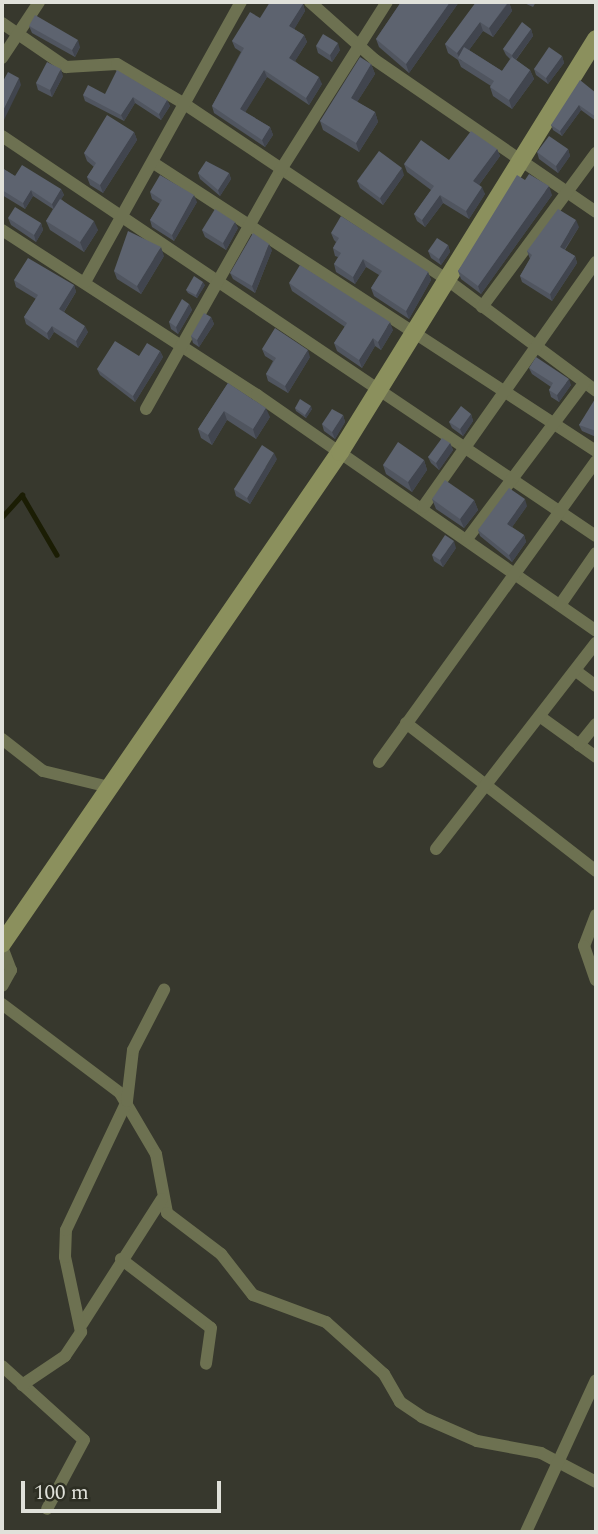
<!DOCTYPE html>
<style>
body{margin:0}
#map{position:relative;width:598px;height:1534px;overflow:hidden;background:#37382d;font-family:Spectral,serif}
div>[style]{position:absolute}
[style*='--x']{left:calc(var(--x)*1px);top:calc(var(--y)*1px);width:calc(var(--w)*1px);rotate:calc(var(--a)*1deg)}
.stream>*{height:4.5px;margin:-2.25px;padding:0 2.25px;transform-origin:2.25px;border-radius:2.25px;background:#1b1d04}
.street>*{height:12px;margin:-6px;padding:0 6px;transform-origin:6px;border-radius:6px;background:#6d7151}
.secondary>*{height:18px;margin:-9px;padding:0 9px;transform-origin:9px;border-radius:9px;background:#8b905d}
.wall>*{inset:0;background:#50555f}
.shaded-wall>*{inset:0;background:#41454e}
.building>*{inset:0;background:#5d636f}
span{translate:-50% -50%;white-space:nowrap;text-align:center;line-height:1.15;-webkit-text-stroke:5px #2d2e23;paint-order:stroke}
.frame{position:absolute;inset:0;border:4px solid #e0e1da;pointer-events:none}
.scale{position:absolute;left:21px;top:1481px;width:200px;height:32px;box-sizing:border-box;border:4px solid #e0e1da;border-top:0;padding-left:9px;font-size:21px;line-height:24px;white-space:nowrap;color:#e0e1da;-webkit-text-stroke:5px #2d2e23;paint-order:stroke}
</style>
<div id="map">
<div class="stream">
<i style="--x:2;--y:517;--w:30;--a:-48"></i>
<i style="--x:22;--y:495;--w:69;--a:59.7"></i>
</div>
<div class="street">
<i style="--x:310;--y:2;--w:87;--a:41.7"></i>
<i style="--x:375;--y:60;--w:268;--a:34.5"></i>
<i style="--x:2;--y:23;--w:78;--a:34.5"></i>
<i style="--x:66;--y:67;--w:51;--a:-3.4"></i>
<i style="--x:117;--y:64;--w:77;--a:30.6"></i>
<i style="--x:183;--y:103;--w:316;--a:33.8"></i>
<i style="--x:446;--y:279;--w:187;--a:36.7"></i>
<i style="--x:2;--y:58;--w:67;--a:-56.5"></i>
<i style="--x:2;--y:136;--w:716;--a:33.96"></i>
<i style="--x:155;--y:164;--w:526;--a:33.06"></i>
<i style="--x:2;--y:230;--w:304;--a:32.9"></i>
<i style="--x:257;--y:395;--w:413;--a:34.8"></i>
<i style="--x:85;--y:282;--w:321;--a:-60.9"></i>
<i style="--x:482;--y:307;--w:192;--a:-53.5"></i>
<i style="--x:146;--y:409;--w:273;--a:-60.6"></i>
<i style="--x:280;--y:171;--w:200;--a:-57.7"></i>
<i style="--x:423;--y:507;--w:300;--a:-54.8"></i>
<i style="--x:467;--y:539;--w:195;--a:-53.1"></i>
<i style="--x:560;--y:605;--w:63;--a:-55.3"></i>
<i style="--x:576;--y:671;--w:25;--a:37"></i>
<i style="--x:542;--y:718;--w:67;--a:35.8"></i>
<i style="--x:406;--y:723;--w:241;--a:37.9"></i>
<i style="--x:2;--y:739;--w:52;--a:38"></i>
<i style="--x:43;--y:771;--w:68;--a:13.6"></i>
<i style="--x:579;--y:745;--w:27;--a:-51"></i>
<i style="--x:379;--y:762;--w:371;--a:-54.2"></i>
<i style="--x:436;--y:849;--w:261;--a:-52.2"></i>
<i style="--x:596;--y:915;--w:33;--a:111"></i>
<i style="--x:584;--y:946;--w:36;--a:71"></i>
<i style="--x:2;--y:947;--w:25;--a:69"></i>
<i style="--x:11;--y:970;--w:18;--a:119"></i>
<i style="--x:2;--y:1004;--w:148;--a:37"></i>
<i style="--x:120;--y:1093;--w:71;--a:59.5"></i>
<i style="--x:156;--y:1154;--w:60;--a:79.4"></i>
<i style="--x:167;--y:1213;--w:68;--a:37.2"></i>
<i style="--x:221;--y:1254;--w:52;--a:52"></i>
<i style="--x:253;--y:1295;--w:78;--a:20.3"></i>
<i style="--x:326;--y:1322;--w:78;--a:41.9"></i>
<i style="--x:384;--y:1374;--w:32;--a:60"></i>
<i style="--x:400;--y:1402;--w:27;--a:34"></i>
<i style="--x:422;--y:1417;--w:60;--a:23.6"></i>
<i style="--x:477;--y:1441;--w:65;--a:10.6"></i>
<i style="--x:541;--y:1453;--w:62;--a:27.8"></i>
<i style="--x:121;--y:1259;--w:113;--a:37.5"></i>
<i style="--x:211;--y:1328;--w:36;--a:98"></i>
<i style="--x:82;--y:1324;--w:148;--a:-57.4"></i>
<i style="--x:2;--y:1366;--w:110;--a:42.1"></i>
<i style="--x:84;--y:1440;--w:78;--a:118.2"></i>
<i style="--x:22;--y:1385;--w:52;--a:-34"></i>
<i style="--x:65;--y:1356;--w:29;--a:-56"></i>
<i style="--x:81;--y:1332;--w:77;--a:-102"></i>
<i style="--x:65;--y:1257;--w:27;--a:-88"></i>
<i style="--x:66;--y:1230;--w:143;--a:-64.7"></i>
<i style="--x:127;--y:1101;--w:51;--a:-83.3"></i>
<i style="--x:133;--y:1050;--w:68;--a:-62.7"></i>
<i style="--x:526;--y:1532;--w:167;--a:-65.3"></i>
</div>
<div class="secondary">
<i style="--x:2;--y:944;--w:597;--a:-55.51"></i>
<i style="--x:340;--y:452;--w:486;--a:-58.2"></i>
</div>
<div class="wall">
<i style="clip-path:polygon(401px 2px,459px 2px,409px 73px,379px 47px,376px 39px)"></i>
<i style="clip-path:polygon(509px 2px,512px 11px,493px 37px,483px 31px,469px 50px,502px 71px,510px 59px,506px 55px,503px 49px,531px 29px,533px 36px,516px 60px,530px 70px,534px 79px,512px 109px,493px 96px,490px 87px,491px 86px,461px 67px,458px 60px,448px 53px,445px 44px)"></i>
<i style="clip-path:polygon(522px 2px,536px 2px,533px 7px)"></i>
<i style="clip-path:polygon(303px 4px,305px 11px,294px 29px,304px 35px,307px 42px,295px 61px,322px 84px,309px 105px,267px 77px,245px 112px,270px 127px,273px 135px,265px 147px,214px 113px,212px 106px,241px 52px,235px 48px,232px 41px,260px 18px)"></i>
<i style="clip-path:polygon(29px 26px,80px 47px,75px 57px,32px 33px)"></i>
<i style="clip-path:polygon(316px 46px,340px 50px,332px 62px,318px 53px)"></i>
<i style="clip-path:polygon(562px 56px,564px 63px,548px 84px,536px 75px,534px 69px)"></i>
<i style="clip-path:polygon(371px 64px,375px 74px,357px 102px,375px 112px,378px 122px,359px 152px,323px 130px,320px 121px)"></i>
<i style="clip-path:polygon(63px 76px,52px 97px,38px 90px,36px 83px)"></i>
<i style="clip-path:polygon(596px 93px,596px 121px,581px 110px,562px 136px,553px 130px,551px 125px)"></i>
<i style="clip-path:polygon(105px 94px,167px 100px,170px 106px,161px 120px,135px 103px,124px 121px,85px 101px,83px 95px)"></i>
<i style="clip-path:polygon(134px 132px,137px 140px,103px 193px,90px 185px,87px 177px,94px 167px,87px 161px,84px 153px)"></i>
<i style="clip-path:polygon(497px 149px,500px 156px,479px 185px,485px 194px,469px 219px,443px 203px,425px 227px,417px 221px,414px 214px,431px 190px,407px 172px,404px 164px,449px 160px)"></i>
<i style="clip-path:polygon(568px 149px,570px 156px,558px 173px,539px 159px,537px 152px)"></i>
<i style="clip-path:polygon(2px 168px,15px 176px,61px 189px,64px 195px,61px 199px,98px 230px,84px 252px,50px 230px,46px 221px,53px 209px,33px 196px,25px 209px,2px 195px)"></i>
<i style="clip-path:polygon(198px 173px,229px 173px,231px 179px,220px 196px,200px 179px)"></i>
<i style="clip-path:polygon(404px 175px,383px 205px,360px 188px,357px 181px)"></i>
<i style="clip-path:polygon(525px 180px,552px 195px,481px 294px,461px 279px,458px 271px)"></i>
<i style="clip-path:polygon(150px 192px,197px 202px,174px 241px,152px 227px,150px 220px,160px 204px,152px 199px)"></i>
<i style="clip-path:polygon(8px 218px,41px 223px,43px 230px,36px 242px,11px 225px)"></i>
<i style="clip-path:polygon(579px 227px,565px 250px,575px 256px,577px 263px,552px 301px,522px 282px,520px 276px,530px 259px,527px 251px)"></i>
<i style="clip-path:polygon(238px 228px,226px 250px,205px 237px,202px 230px)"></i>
<i style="clip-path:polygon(331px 233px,428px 272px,431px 280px,409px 319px,374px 296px,371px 288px,379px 275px,366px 267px,355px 284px,336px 272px,334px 264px,338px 257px,335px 256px,333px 248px,336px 242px,334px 240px)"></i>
<i style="clip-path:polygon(448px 245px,450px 252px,441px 265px,431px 258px,428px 251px)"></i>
<i style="clip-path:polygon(272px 250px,255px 293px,233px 279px,230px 273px)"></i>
<i style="clip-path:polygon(164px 256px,141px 294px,117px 279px,114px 271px)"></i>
<i style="clip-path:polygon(14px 280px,74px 285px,76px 292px,64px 312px,88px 332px,78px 348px,54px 332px,49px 340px,26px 324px,24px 317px,36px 299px,16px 287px)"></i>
<i style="clip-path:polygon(289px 283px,393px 330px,381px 350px,375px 346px,362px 368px,337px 351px,334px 343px,345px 327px,292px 291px)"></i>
<i style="clip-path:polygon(205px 285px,197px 298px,188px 293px,186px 290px)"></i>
<i style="clip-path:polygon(189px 304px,192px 310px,178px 334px,171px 329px,169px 322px)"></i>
<i style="clip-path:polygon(211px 317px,214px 324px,199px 347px,193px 343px,191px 336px)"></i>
<i style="clip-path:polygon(262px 349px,310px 357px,288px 393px,268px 381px,266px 374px,273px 361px,265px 356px)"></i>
<i style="clip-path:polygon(160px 351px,163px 357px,135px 402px,100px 375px,97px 369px)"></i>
<i style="clip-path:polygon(529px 368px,571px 385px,559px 402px,551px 397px,549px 390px,551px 387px,532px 374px)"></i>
<i style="clip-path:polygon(228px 383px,270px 417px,256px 439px,227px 420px,212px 445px,201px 438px,198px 429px)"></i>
<i style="clip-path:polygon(596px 400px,596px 437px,582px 431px,579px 425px)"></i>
<i style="clip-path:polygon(295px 408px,312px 409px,306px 418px,296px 411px)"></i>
<i style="clip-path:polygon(471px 414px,473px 421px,463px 436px,452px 428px,449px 422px)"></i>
<i style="clip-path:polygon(343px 415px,345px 422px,335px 439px,324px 431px,322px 424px)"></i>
<i style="clip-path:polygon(450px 443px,453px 450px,439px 470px,431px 463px,428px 457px)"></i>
<i style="clip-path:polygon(277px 459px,250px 504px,236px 496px,234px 489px)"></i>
<i style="clip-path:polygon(424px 460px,427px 470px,412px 492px,386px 474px,383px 465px)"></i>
<i style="clip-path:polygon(432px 499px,474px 500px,478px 510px,464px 528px,436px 509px)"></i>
<i style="clip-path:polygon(527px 506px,512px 527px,524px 535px,526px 542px,512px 562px,480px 536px,478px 530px)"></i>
<i style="clip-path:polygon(456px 548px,443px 567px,434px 561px,432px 555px)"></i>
</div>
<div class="shaded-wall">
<i style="clip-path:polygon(450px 2px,459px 2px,409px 73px,406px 64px)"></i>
<i style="clip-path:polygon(509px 2px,512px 11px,493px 37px,489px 28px)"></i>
<i style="clip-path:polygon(303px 4px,305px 11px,292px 33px,289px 26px)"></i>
<i style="clip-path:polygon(480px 22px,483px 31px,461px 61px,457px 53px)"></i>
<i style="clip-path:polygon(531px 29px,533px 36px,514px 62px,512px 55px)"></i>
<i style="clip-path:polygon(304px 35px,307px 42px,292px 66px,289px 58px)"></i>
<i style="clip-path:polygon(78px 40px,80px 47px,75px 57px,72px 50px)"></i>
<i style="clip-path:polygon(338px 43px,340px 50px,332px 62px,330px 55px)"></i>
<i style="clip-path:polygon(562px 56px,564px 63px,548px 84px,546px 78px)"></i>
<i style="clip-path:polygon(371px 64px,375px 74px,354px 107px,351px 98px)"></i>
<i style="clip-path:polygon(61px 69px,63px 76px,52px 97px,50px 90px)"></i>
<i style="clip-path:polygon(264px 70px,267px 77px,243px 116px,240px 109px)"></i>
<i style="clip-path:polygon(530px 70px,534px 79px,512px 109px,509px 100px)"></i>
<i style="clip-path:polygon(319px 77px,322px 84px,309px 105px,306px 98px)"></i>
<i style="clip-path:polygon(19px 78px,21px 85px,2px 124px,2px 113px)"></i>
<i style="clip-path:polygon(133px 97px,135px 103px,124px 121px,121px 115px)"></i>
<i style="clip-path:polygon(167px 100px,170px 106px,161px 120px,159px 114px)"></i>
<i style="clip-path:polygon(579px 105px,581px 110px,562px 136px,560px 131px)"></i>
<i style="clip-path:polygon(375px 112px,378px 122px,359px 152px,356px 143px)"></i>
<i style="clip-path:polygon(270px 127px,273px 135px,265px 147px,262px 140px)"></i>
<i style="clip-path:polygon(134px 132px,137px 140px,103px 193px,100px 185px)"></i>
<i style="clip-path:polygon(497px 149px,500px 156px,476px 189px,473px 181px)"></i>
<i style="clip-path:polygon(568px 149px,570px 156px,558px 173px,556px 166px)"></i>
<i style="clip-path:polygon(402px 168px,404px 175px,383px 205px,380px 198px)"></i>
<i style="clip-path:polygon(229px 173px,231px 179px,220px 196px,218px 190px)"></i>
<i style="clip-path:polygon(549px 186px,552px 195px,481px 294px,478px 286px)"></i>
<i style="clip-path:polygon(482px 187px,485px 194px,469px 219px,466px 211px)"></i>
<i style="clip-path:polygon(61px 189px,64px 195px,54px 210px,52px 204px)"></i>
<i style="clip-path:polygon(31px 190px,33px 196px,25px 209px,23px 203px)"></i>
<i style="clip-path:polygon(194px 195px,197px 202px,174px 241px,172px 235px)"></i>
<i style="clip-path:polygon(440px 195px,443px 203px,425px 227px,422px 220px)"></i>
<i style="clip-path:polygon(576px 220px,579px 227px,562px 253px,560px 247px)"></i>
<i style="clip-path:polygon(94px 221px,98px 230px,84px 252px,80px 242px)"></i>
<i style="clip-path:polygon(235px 222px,238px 228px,226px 250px,223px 243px)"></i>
<i style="clip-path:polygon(41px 223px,43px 230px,36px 242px,34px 235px)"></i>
<i style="clip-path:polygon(269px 244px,272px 250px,255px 293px,252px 286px)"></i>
<i style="clip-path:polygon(448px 245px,450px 252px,441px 265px,439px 259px)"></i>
<i style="clip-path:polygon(161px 247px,164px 256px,141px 294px,137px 286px)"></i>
<i style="clip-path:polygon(575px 256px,577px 263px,552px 301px,550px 294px)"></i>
<i style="clip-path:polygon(363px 259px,366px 267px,355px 284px,353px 277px)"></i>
<i style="clip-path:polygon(428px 272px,431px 280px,409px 319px,406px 311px)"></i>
<i style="clip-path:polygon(203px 282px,205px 285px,197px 298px,196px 295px)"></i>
<i style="clip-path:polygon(74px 285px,76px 292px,61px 316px,59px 309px)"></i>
<i style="clip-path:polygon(189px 304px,192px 310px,178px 334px,176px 327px)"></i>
<i style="clip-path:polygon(211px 317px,214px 324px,199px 347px,197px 340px)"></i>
<i style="clip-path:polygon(390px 322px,393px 330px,381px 350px,378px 342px)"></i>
<i style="clip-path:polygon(52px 326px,54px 332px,49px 340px,47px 333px)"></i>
<i style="clip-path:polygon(85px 326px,88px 332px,78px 348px,76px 341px)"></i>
<i style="clip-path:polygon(373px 338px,375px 346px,362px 368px,359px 360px)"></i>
<i style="clip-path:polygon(308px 350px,310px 357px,288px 393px,285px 386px)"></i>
<i style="clip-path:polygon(160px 351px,163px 357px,135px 402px,133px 396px)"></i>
<i style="clip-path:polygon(569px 379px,571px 385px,559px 402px,557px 395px)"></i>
<i style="clip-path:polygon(311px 406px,312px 409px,306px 418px,305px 415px)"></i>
<i style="clip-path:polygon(266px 408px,270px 417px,256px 439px,253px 429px)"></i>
<i style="clip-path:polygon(224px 411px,227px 420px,212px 445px,208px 435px)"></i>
<i style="clip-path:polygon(471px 414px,473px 421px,463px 436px,460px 429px)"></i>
<i style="clip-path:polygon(343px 415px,345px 422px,335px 439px,332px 432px)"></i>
<i style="clip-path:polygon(450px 443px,453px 450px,439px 470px,436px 463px)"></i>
<i style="clip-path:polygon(274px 453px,277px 459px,250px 504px,247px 498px)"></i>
<i style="clip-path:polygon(424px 460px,427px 470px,412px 492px,408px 482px)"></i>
<i style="clip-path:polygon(525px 499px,527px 506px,510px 530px,507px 524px)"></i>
<i style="clip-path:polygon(474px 500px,478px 510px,464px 528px,460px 519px)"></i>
<i style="clip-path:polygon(524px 535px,526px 542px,512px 562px,509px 555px)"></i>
<i style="clip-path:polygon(454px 541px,456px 548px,443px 567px,440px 560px)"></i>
</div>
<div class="building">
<i style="clip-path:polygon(270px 2px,300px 2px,303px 4px,289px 26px,304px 35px,289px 58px,319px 77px,306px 98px,264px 70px,240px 109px,270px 127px,262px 140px,212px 106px,244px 48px,232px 41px,250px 12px,260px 18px)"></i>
<i style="clip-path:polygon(401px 2px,450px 2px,406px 64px,376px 39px)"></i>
<i style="clip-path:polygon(476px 2px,508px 2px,489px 28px,480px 22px,457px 53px,445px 44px)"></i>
<i style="clip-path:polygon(35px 15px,78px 40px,72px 50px,29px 26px)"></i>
<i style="clip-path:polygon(522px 22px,531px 29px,512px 55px,503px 49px)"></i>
<i style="clip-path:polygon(323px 34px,338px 43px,330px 55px,316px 46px)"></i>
<i style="clip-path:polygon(464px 47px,502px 71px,512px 57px,530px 70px,509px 100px,490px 87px,494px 81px,458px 58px)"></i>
<i style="clip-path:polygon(549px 47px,562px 56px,546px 78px,534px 69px)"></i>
<i style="clip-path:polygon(360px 57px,371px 64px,351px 98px,375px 112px,356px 143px,320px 121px)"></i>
<i style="clip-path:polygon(47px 62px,61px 69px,50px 90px,36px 83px)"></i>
<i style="clip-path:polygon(117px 70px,167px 100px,159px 114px,133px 97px,121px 115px,83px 95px,88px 85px,105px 94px)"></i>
<i style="clip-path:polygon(8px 72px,19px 78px,2px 113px,2px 83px)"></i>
<i style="clip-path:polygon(580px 80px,596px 93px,596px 117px,579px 105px,560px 131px,551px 125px)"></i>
<i style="clip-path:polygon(107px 115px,134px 132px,100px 185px,87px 177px,96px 163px,84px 153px)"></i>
<i style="clip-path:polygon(471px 131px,497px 149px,473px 181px,482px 187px,466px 211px,440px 195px,422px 220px,414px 214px,434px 186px,404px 164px,421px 140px,449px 160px)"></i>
<i style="clip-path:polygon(549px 136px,568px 149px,556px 166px,537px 152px)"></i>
<i style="clip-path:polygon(379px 151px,402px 168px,380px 198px,357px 181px)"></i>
<i style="clip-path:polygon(206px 161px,229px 173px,218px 190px,198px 173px)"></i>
<i style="clip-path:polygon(22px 165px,61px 189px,52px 204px,31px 190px,23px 203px,2px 190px,2px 168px,15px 176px)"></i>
<i style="clip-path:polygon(529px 174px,549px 186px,478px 286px,458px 271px,517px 175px,525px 180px)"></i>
<i style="clip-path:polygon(160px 175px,194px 195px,172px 235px,150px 220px,162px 200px,150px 192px)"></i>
<i style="clip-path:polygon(60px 199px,94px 221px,80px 242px,46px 221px)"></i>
<i style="clip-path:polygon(15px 207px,41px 223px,34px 235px,8px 218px)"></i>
<i style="clip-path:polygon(215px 209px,235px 222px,223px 243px,202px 230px)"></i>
<i style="clip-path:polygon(558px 209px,576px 220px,560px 247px,575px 256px,550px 294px,520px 276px,532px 255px,527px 251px)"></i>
<i style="clip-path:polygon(341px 216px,428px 272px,406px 311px,371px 288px,382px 271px,363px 259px,353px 277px,334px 264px,341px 253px,333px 248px,339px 238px,331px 233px)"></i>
<i style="clip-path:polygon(128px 231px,161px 247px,137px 286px,114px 271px)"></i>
<i style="clip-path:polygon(253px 233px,269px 244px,252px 286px,230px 273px)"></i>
<i style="clip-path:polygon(437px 238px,448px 245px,439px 259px,428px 251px)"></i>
<i style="clip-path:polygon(28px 258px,74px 285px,59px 309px,85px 326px,76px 341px,52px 326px,47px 333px,24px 317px,38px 295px,14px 280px)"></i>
<i style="clip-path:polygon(300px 265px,390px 322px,378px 342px,373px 338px,359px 360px,334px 343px,347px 323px,289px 283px)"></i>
<i style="clip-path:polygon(194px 276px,203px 282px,196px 295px,186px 290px)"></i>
<i style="clip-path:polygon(182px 299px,189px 304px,176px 327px,169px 322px)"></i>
<i style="clip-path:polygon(204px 313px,211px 317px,197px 340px,191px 336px)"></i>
<i style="clip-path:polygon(275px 328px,308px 350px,285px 386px,266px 374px,276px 358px,262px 349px)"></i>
<i style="clip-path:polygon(115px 341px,139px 356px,147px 343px,160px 351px,133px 396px,97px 369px)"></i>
<i style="clip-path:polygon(536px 357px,569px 379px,557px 395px,549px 390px,553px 383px,529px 368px)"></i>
<i style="clip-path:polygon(228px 383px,266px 408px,253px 429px,224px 411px,208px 435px,198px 429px)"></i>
<i style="clip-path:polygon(300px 399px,311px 406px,305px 415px,295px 408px)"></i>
<i style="clip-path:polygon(595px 399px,596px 400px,596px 431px,579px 425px)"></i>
<i style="clip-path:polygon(461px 406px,471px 414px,460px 429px,449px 422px)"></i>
<i style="clip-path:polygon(332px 409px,343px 415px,332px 432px,322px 424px)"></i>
<i style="clip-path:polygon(442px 438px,450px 443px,436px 463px,428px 457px)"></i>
<i style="clip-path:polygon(398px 442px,424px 460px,408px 482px,383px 465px)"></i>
<i style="clip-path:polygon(262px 445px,274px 453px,247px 498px,234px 489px)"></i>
<i style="clip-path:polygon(445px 480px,474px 500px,460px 519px,432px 499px)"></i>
<i style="clip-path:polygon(509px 488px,525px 499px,507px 524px,524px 535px,509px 555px,478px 530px)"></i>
<i style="clip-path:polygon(445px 535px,454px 541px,440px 560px,432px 555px)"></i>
</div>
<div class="frame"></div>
<div class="scale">100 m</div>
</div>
